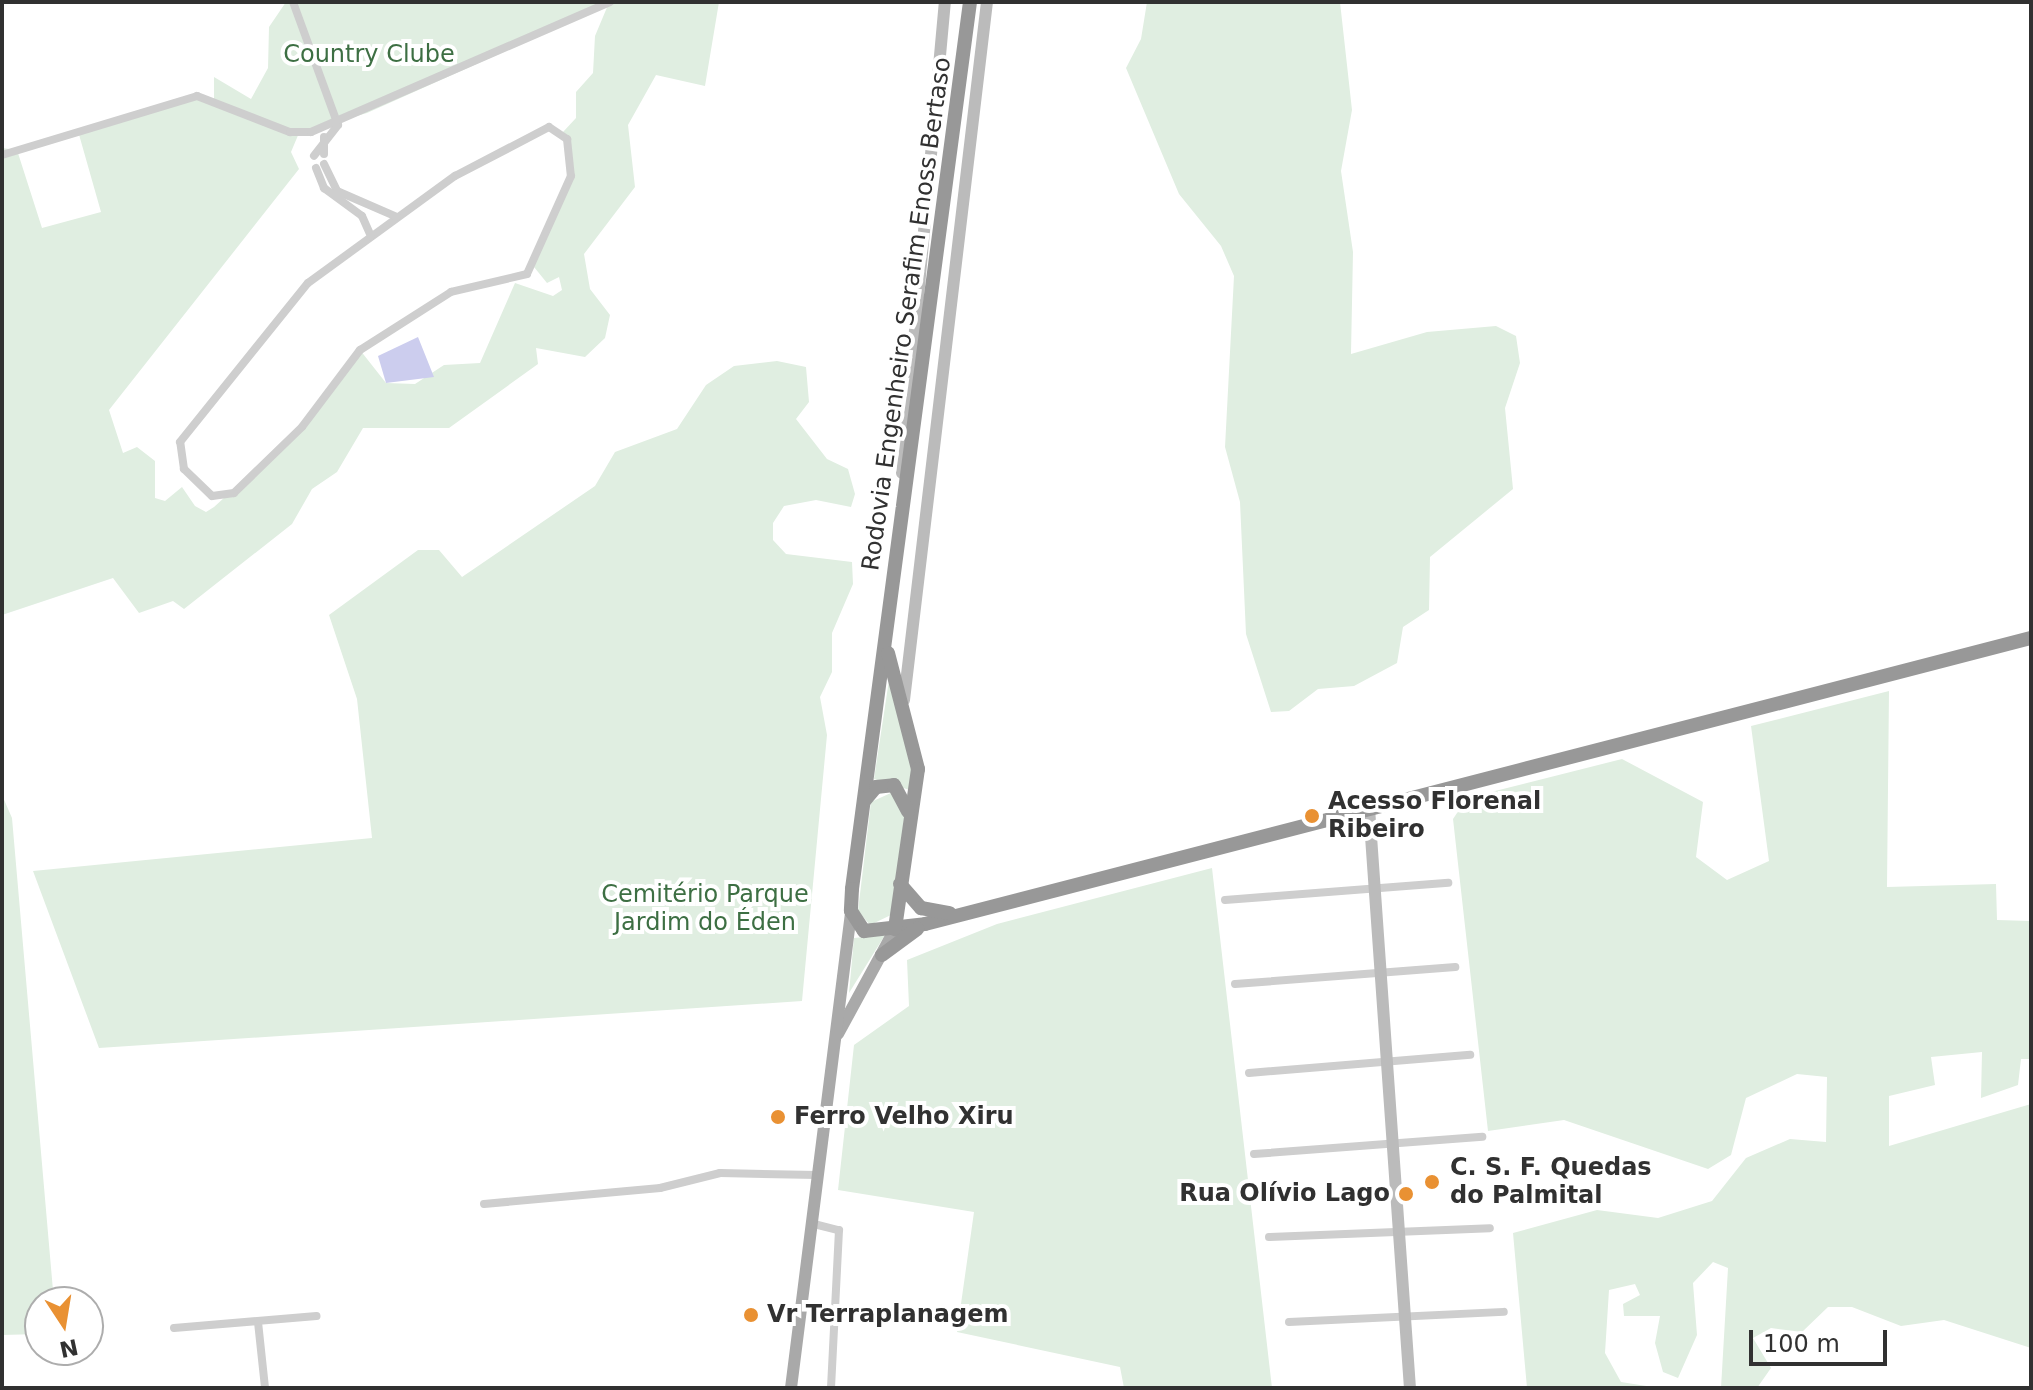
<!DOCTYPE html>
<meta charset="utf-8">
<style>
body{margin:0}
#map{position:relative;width:2033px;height:1390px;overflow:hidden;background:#fff;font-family:"DejaVu Sans",sans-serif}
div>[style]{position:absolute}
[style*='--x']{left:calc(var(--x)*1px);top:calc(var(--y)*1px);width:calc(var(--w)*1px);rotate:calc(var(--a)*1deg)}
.green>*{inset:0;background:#e0eee1}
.water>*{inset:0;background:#cccdee}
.street>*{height:8px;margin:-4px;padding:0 4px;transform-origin:4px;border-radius:4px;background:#cecece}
.secondary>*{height:12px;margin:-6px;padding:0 6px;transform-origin:6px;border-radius:6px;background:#bbb}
.primary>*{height:12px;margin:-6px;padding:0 6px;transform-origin:6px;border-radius:6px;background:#a9a9a9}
.highway>*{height:14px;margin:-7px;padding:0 7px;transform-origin:7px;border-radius:7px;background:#989898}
.dots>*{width:22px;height:22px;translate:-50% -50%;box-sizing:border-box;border:4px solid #fff;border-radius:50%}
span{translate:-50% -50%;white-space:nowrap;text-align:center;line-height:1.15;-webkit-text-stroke:8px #fff;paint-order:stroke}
.park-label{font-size:24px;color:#3d6f43}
.street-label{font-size:24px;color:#313131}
.poi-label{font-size:24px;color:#313131;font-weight:700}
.left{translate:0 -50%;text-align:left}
.right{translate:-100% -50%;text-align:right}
.frame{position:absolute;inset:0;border:4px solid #313131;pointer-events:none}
.north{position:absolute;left:24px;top:1286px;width:80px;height:80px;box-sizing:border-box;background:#fff;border:2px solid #adadad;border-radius:50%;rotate:168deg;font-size:22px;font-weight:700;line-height:32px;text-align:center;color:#313131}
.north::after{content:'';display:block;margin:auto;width:28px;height:36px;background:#e99133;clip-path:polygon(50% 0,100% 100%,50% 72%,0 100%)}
.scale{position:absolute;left:1749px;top:1330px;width:138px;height:36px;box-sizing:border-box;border:4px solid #313131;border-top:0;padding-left:10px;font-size:24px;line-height:28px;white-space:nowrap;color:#313131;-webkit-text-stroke:6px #fff;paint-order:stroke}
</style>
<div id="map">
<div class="green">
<i style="clip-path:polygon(evenodd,286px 2px,719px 2px,705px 86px,656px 75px,628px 125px,635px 187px,584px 254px,590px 289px,610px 315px,605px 338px,585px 357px,536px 348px,538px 364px,449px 428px,363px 428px,337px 472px,312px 489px,292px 524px,184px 609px,173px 601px,139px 613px,113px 578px,2px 615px,2px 148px,17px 150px,42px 228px,101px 212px,78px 131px,184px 98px,214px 100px,214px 77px,251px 99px,268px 68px,269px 27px,286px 2px,608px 5px,595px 36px,593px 73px,576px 92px,576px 118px,563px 132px,571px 176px,534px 267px,547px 283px,559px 277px,562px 290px,553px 296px,515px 283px,480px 363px,444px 365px,415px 384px,386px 383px,360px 350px,302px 427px,214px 507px,206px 512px,195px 506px,182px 487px,165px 501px,155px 498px,155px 461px,137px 447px,123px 453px,109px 410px,299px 169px,291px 152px,299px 133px,367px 113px,608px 5px)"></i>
<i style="clip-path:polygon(1147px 2px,1340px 2px,1352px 110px,1341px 171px,1353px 252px,1351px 354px,1427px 332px,1496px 326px,1516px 336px,1520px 363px,1505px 408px,1513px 489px,1430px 557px,1429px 610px,1403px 627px,1397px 663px,1354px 686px,1318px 689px,1289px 711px,1271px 712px,1246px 634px,1240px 502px,1225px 447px,1234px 276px,1221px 246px,1179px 194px,1126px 68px,1141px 39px)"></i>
<i style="clip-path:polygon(777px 361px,806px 367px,809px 402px,796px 419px,827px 459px,848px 469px,855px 494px,851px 507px,816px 500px,784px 506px,773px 523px,773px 540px,786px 554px,852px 562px,853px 584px,832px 633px,832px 672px,820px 697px,827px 735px,802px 1001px,99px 1048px,33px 871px,372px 838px,357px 699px,329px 615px,418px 550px,439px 550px,462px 577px,595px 486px,615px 452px,677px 429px,706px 385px,734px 366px)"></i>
<i style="clip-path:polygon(889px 680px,908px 732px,913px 791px,874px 779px)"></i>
<i style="clip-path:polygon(1889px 691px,1887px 887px,1996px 884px,1997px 920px,2031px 921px,2031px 1059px,2021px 1059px,2018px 1085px,1981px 1098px,1982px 1052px,1931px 1057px,1935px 1085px,1889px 1096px,1889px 1146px,2031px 1104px,2031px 1348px,1944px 1320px,1901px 1326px,1852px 1307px,1828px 1307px,1802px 1332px,1771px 1328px,1753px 1338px,1771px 1368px,1757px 1388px,1721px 1388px,1728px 1268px,1713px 1262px,1693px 1283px,1697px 1335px,1678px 1378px,1663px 1372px,1655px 1343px,1660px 1316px,1624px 1316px,1623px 1304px,1640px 1295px,1635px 1284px,1609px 1290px,1605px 1353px,1621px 1382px,1659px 1388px,1527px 1388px,1513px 1233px,1597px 1210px,1658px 1218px,1712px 1201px,1746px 1158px,1790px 1139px,1826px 1142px,1827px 1077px,1797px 1074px,1746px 1098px,1731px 1155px,1708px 1169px,1564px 1120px,1488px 1131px,1453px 819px,1467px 798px,1622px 759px,1703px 802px,1696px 857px,1727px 880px,1769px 861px,1751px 726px)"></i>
<i style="clip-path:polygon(893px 792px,905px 813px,891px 915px,870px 925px,858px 911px,871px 802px)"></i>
<i style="clip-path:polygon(2px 795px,12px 818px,54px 1302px,40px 1302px,40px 1334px,2px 1335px)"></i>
<i style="clip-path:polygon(1212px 868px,1272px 1388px,1124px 1388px,1120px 1367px,957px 1332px,974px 1212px,838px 1190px,854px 1045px,909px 1006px,907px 960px,997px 924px)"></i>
<i style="clip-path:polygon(885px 935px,849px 993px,854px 938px)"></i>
</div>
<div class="water">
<i style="clip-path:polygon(418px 337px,434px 377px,386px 383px,378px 356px)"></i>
</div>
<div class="street">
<i style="--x:293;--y:2;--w:131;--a:69.9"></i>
<i style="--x:338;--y:125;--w:39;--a:128"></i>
<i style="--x:549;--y:127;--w:22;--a:34"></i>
<i style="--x:567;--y:139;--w:37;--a:84"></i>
<i style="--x:571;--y:176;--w:107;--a:114.2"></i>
<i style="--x:527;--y:274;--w:78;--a:166.7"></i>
<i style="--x:451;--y:292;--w:108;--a:147.5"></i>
<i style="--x:360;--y:350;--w:96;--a:127"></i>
<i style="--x:302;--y:427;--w:95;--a:135.9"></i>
<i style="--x:234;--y:493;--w:22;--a:172"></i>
<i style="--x:212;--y:496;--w:39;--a:-136"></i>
<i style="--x:184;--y:469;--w:27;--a:-98"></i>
<i style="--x:180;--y:442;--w:204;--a:-51.2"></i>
<i style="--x:308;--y:283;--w:182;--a:-36.1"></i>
<i style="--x:455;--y:176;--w:106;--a:-27.5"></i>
<i style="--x:324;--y:154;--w:17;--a:-90"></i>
<i style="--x:2;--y:155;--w:204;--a:-16.8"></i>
<i style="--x:197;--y:96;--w:100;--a:21.2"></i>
<i style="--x:290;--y:132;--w:21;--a:0"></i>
<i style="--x:311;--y:132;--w:326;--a:-23.5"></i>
<i style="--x:324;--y:164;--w:30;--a:64"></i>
<i style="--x:337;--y:191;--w:65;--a:23.4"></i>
<i style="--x:316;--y:168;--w:22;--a:68"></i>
<i style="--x:324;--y:188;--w:47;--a:36.4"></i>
<i style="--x:362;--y:216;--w:22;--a:66"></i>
<i style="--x:1225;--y:900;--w:224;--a:-4.4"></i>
<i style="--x:1235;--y:984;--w:221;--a:-4.4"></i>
<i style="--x:1249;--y:1073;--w:222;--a:-4.7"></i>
<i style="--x:1254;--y:1154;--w:229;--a:-4.3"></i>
<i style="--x:484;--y:1204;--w:177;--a:-5.2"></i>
<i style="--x:660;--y:1188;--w:62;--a:-14"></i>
<i style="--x:720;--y:1173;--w:97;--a:1.2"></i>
<i style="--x:810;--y:1223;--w:30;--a:14"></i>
<i style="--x:839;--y:1230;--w:158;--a:92.9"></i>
<i style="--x:1269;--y:1237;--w:221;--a:-2.3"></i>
<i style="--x:258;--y:1322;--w:66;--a:83.9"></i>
<i style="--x:1289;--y:1322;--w:215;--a:-2.7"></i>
<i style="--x:174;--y:1328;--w:143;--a:-4.8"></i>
</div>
<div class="secondary">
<i style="--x:902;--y:473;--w:473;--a:-84.8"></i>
<i style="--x:904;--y:700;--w:703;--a:-83.22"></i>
<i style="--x:1369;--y:808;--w:581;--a:85.96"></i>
</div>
<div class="primary">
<i style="--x:838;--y:1034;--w:119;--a:-61.5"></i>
<i style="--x:791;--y:1388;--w:481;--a:-82.8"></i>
</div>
<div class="highway">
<i style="--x:970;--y:2;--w:895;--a:97.58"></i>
<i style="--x:852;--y:889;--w:22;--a:93"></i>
<i style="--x:851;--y:911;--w:24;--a:57"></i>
<i style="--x:864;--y:931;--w:61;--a:-6.5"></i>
<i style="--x:925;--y:924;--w:1142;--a:-14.5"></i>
<i style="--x:888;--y:653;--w:120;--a:75.5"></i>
<i style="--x:918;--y:769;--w:162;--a:98.2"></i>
<i style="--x:865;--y:800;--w:17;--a:-50"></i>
<i style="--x:876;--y:787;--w:18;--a:-6"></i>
<i style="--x:894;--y:785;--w:30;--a:62"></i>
<i style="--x:900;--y:884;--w:32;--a:49"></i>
<i style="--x:921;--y:908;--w:29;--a:10"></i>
<i style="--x:882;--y:955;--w:44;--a:-36.6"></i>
</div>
<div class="dots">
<i style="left:1312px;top:816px;background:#e99133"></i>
<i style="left:778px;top:1117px;background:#e99133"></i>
<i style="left:1432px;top:1182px;background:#e99133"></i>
<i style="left:1406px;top:1194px;background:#e99133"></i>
<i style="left:751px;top:1315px;background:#e99133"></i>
</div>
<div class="park-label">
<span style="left:369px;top:55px">Country Clube</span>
<span style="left:705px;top:909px">Cemitério Parque<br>Jardim do Éden</span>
</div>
<div class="street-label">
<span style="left:907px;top:314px;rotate:-82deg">Rodovia Engenheiro Serafim Enoss Bertaso</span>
</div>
<div class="poi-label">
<span class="left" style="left:1328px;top:816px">Acesso Florenal<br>Ribeiro</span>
<span class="left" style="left:794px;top:1117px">Ferro Velho Xiru</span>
<span class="left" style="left:1450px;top:1182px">C. S. F. Quedas<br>do Palmital</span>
<span class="right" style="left:1390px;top:1194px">Rua Olívio Lago</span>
<span class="left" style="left:767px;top:1315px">Vr Terraplanagem</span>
</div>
<div class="frame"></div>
<div class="north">N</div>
<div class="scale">100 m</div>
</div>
